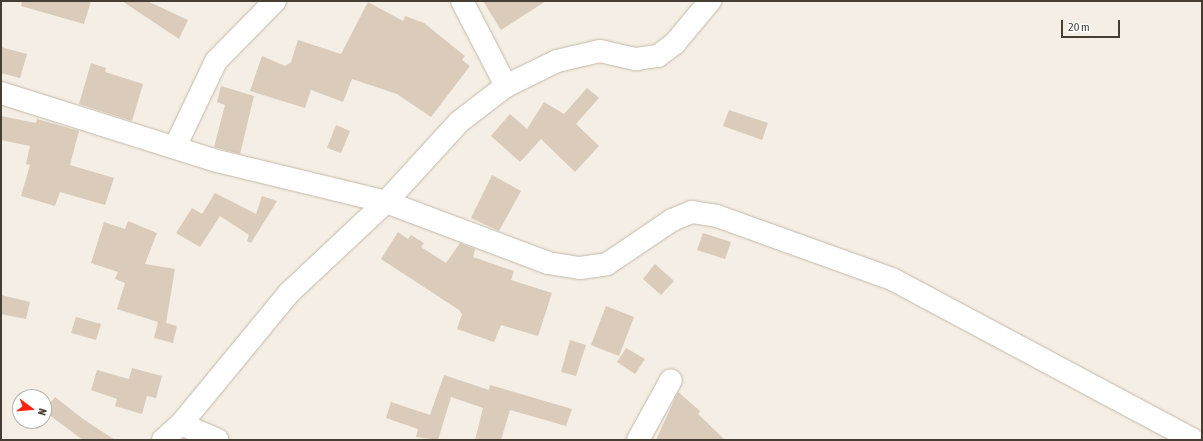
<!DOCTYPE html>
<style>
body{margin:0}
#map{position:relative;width:1203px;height:441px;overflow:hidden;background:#f4eee4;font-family:"Asap Condensed",sans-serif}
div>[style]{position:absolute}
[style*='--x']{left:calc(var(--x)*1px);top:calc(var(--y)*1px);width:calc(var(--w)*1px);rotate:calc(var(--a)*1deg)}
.building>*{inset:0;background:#dacbbb}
.roads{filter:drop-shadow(0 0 1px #c3b8a8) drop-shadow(0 0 1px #c3b8a8)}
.minor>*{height:22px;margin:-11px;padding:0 11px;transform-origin:11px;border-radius:11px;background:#fff}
span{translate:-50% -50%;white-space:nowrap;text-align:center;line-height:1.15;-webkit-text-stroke:3.5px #fff;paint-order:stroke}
.frame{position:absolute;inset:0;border:2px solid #463e33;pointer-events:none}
.north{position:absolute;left:12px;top:389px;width:40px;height:40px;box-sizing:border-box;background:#fff;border:1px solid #b5b2ad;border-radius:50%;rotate:106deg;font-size:11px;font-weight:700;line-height:16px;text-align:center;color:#463e33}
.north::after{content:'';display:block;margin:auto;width:14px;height:18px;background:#ff230f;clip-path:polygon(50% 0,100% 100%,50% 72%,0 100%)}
.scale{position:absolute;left:1061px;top:20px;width:59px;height:18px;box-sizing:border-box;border:2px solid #463e33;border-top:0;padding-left:5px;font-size:12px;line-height:14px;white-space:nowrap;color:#463e33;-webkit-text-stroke:3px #fff;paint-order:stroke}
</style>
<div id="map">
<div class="building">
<i style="clip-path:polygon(22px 1px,91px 1px,84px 24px,21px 6px)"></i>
<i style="clip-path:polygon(122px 1px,147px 1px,188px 20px,179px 39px)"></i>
<i style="clip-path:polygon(483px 1px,546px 1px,501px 30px)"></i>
<i style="clip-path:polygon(368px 2px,403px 21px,405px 16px,424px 23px,465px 56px,462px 60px,470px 66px,431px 117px,397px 94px,352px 79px,343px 102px,311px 90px,305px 108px,250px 91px,262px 56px,285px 66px,291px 62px,298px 40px,341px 54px)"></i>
<i style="clip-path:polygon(1px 47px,27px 54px,20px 78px,1px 73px)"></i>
<i style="clip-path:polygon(91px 63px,106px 68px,105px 72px,143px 84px,132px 121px,79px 104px)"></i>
<i style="clip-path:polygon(221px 86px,254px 96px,240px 154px,214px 147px,225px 105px,217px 102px)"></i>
<i style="clip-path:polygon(587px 88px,599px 98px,576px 124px,599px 146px,575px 172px,541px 139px,520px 162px,491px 136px,510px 114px,527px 129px,544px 102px,564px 114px)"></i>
<i style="clip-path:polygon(729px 110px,768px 123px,762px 140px,723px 126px)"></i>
<i style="clip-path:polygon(1px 116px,36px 123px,37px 119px,79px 131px,70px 165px,114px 178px,105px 205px,60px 192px,55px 206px,21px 196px,30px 165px,26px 164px,30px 146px,1px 140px)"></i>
<i style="clip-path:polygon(336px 125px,350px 131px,341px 153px,327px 148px)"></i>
<i style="clip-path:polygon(492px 175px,521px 191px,499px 231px,471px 218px)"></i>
<i style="clip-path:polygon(215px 193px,256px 214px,262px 196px,277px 201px,251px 243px,247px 241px,249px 235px,220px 216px,200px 247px,176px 233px,192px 208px,202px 214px)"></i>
<i style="clip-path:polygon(128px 221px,157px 233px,145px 264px,175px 269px,166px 323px,177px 326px,173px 343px,154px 338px,158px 322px,117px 309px,125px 283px,115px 279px,118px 272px,91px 263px,104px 222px,125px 229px)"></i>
<i style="clip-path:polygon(398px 232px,408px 239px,411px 235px,424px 243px,421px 247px,446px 263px,460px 243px,475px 249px,473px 257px,514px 271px,511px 280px,552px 293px,538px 336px,501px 325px,494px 342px,457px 329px,462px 314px,459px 310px,381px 259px)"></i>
<i style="clip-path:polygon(703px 233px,731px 242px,725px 259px,697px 250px)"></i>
<i style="clip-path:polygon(655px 264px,674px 281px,661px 295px,643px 279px)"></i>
<i style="clip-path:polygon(1px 295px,30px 302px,26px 319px,1px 314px)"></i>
<i style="clip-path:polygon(606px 306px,634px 317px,619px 356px,591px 345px)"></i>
<i style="clip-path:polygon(76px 317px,101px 324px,96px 340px,71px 333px)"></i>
<i style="clip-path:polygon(570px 340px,586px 345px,576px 376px,561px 372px)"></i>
<i style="clip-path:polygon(626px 348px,645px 359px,635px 374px,617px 362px)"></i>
<i style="clip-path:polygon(132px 368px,162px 376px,156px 398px,147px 396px,142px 414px,115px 406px,117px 399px,91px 390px,97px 370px,129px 379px)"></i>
<i style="clip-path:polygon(444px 375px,489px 390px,490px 385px,572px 409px,566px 426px,510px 410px,501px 440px,475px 440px,483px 408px,451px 397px,438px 440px,416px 437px,418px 429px,386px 418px,391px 402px,430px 415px)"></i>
<i style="clip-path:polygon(678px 392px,700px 411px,698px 414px,725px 440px,656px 440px)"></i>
<i style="clip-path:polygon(55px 397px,83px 419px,115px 440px,83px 440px,44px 411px)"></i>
</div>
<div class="roads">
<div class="minor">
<i style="--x:462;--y:1;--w:96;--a:62.6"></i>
<i style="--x:1;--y:93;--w:226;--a:17.5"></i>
<i style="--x:217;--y:161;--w:174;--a:13.6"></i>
<i style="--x:386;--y:202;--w:173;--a:20.6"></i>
<i style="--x:548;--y:263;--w:32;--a:9"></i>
<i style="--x:580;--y:268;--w:27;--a:-8"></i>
<i style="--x:607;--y:264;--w:78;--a:-34.1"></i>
<i style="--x:672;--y:220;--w:22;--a:-22"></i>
<i style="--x:692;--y:212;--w:25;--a:9"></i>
<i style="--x:717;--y:216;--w:186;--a:19.8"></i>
<i style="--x:892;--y:279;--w:341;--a:28.1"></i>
<i style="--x:175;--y:147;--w:95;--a:-64.5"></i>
<i style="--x:216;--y:61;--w:84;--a:-45.5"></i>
<i style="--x:181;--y:424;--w:40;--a:23.4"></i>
<i style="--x:163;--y:440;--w:24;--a:-42"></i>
<i style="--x:181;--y:424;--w:171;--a:-50.5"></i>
<i style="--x:290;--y:292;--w:132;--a:-43.2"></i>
<i style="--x:386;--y:202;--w:108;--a:-47.6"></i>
<i style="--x:459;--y:122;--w:59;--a:-37.5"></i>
<i style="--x:506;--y:86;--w:57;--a:-26.1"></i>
<i style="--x:557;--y:61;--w:44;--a:-13.1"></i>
<i style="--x:600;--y:51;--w:37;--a:13"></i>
<i style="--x:636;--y:59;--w:22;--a:-8"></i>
<i style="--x:658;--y:56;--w:21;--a:-37"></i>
<i style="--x:675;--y:43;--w:55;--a:-50.2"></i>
<i style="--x:638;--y:440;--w:68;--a:-61.2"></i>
</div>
</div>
<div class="frame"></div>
<div class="north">N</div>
<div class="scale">20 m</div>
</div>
